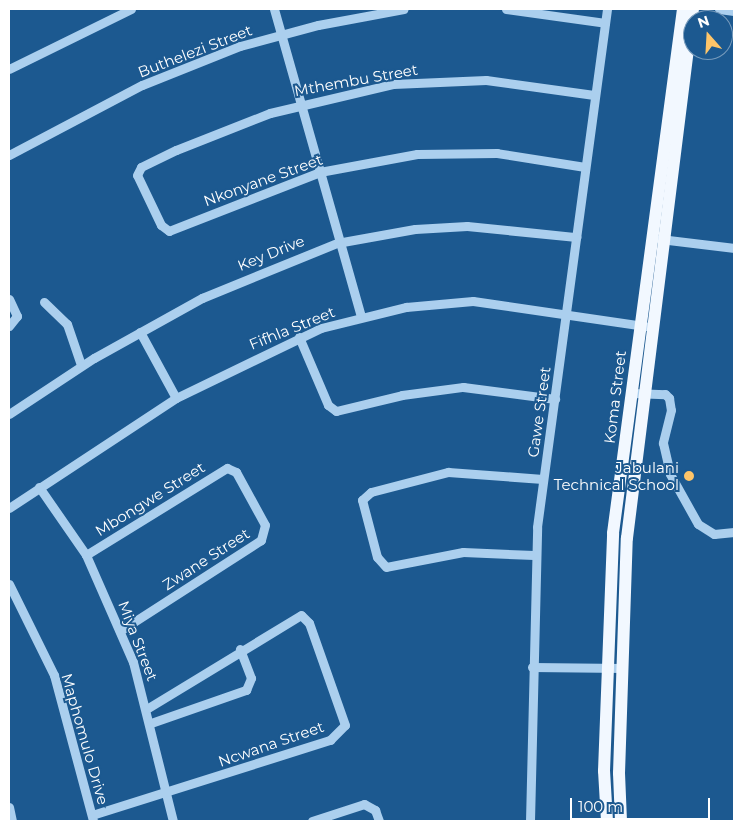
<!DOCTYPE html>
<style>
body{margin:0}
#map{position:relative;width:743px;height:830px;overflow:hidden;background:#1c5990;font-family:Montserrat,sans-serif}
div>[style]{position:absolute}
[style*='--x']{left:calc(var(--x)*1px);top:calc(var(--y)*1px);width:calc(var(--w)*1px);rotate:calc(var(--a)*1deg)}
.minor>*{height:9px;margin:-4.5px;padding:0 4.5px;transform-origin:4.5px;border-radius:4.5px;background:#abcfee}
.major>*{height:12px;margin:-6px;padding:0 6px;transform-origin:6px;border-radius:6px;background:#f2f8ff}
.dots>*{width:14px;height:14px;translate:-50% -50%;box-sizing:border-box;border:2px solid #1c5990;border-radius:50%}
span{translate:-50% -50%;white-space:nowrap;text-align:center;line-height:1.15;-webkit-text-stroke:4px #1c5990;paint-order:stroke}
.street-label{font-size:15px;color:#fff}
.poi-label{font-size:15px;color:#fff}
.right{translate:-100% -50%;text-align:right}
.frame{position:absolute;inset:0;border:10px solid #fff;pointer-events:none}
.north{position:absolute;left:683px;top:10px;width:50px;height:50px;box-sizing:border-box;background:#1c5990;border:1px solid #779bbc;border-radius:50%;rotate:341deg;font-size:14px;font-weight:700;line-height:20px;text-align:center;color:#fff}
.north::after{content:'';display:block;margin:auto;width:18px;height:22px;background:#fec569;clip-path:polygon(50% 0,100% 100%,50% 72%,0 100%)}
.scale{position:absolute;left:570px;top:798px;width:140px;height:22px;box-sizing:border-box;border:2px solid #fff;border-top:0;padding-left:6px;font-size:15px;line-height:18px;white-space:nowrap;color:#fff;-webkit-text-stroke:4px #1c5990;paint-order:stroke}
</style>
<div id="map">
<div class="minor">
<i style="--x:274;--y:9;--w:320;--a:74.2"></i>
<i style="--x:506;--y:9;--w:100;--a:8"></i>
<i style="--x:719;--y:9;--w:15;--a:8"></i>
<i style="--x:9;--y:69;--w:136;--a:-26.2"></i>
<i style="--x:9;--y:155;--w:150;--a:-27.8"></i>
<i style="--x:142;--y:85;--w:105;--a:-21.7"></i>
<i style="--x:240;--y:46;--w:81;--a:-15.1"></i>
<i style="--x:318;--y:25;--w:87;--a:-10.5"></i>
<i style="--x:585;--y:167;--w:89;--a:-171"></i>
<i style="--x:497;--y:153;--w:80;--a:179.3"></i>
<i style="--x:417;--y:154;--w:99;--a:169.5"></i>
<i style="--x:320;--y:172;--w:162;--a:158.7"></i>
<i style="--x:169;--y:231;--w:10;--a:-143"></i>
<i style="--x:161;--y:225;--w:55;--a:-115.6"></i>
<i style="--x:137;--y:175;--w:9;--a:-63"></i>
<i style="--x:141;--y:167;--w:39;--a:-26"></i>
<i style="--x:176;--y:150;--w:101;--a:-21.5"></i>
<i style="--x:270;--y:113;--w:126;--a:-13.3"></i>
<i style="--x:393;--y:84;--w:93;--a:-2.5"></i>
<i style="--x:486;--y:80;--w:109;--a:7.9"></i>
<i style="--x:660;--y:239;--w:75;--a:6.9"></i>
<i style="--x:9;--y:299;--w:19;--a:65"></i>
<i style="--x:17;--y:316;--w:13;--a:129"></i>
<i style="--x:44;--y:302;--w:32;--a:44"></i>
<i style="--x:67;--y:324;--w:43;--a:71.1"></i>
<i style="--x:140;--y:332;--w:75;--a:61.4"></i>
<i style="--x:299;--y:337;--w:74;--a:66.9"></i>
<i style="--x:328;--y:405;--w:10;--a:37"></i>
<i style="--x:336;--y:411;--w:68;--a:-13.6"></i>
<i style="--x:402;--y:395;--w:62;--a:-7.5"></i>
<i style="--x:463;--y:387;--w:93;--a:7.4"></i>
<i style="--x:632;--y:393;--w:33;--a:2"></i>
<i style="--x:665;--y:394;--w:6;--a:45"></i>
<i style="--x:669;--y:398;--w:12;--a:81"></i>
<i style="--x:671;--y:410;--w:34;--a:104"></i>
<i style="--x:663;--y:443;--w:32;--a:77"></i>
<i style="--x:670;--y:474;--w:57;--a:60.8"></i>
<i style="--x:698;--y:524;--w:19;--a:32"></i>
<i style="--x:714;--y:534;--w:20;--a:-6"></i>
<i style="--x:9;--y:414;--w:102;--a:-33.4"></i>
<i style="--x:94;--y:358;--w:124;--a:-29.1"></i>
<i style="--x:202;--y:298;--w:146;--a:-22.2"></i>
<i style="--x:337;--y:243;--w:79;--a:-10.2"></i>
<i style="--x:415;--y:229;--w:52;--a:-3.3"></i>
<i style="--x:467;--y:226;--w:110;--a:5.8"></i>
<i style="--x:39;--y:487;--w:83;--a:55.3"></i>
<i style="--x:86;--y:555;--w:117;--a:66.3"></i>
<i style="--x:133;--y:662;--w:164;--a:75.9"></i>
<i style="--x:9;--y:508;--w:200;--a:-33.4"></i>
<i style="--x:176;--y:398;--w:161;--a:-25.8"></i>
<i style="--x:321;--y:328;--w:88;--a:-13.9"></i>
<i style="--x:406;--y:307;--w:67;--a:-5.1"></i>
<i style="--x:473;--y:301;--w:174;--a:8.3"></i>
<i style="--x:86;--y:555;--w:166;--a:-31.7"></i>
<i style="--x:227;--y:468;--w:10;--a:24"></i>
<i style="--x:236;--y:472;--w:60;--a:61.3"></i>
<i style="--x:265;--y:525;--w:16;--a:105"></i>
<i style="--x:261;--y:540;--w:168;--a:147.2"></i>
<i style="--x:534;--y:555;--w:71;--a:-177.6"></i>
<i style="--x:463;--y:552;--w:78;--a:169"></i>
<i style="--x:386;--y:567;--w:13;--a:-132"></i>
<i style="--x:377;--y:557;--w:59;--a:-104.7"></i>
<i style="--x:362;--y:500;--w:12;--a:-42"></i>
<i style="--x:371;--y:492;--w:80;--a:-14.6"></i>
<i style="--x:448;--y:472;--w:95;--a:4.2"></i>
<i style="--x:9;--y:584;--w:102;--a:63.7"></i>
<i style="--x:54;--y:675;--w:151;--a:75"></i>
<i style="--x:532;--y:667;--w:91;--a:0.6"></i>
<i style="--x:151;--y:723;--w:101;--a:-19.2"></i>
<i style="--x:246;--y:690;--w:13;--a:-67"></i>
<i style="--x:251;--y:678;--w:31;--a:-111"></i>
<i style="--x:9;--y:807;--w:14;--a:78"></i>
<i style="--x:92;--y:815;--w:250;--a:-17.5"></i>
<i style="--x:330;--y:740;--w:21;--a:-45"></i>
<i style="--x:345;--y:725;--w:108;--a:-109.4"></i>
<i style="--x:309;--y:623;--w:11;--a:-135"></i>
<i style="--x:301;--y:615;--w:179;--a:148.7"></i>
<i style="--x:312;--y:821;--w:55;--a:-18.1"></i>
<i style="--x:364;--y:804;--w:13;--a:29"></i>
<i style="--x:375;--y:810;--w:12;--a:70"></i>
<i style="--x:530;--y:821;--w:294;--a:-88.6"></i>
<i style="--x:537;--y:527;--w:523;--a:-82.3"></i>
</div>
<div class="major">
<i style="--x:607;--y:821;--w:50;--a:-93.4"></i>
<i style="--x:604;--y:771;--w:238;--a:-87.8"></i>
<i style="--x:613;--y:533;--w:529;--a:-82.39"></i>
<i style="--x:621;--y:821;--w:48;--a:-92.4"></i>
<i style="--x:619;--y:773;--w:235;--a:-88.1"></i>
<i style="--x:627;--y:538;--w:533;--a:-82.89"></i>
</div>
<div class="dots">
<i style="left:689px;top:476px;background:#fec569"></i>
</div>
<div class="street-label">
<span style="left:195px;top:51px;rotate:-21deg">Buthelezi Street</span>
<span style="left:356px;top:80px;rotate:-10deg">Mthembu Street</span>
<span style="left:263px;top:180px;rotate:-20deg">Nkonyane Street</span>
<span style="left:271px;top:253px;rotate:-22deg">Key Drive</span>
<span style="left:292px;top:328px;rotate:-22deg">Fifhla Street</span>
<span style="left:615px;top:397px;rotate:-83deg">Koma Street</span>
<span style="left:539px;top:412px;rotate:-82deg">Gawe Street</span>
<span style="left:150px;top:499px;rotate:-32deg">Mbongwe Street</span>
<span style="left:206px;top:559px;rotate:-33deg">Zwane Street</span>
<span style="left:138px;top:641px;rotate:69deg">Miya Street</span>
<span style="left:85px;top:739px;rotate:74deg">Maphomulo Drive</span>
<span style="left:271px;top:744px;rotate:-19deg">Ncwana Street</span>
</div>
<div class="poi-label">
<span class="right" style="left:679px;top:476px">Jabulani<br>Technical School</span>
</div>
<div class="frame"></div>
<div class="north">N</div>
<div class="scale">100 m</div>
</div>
